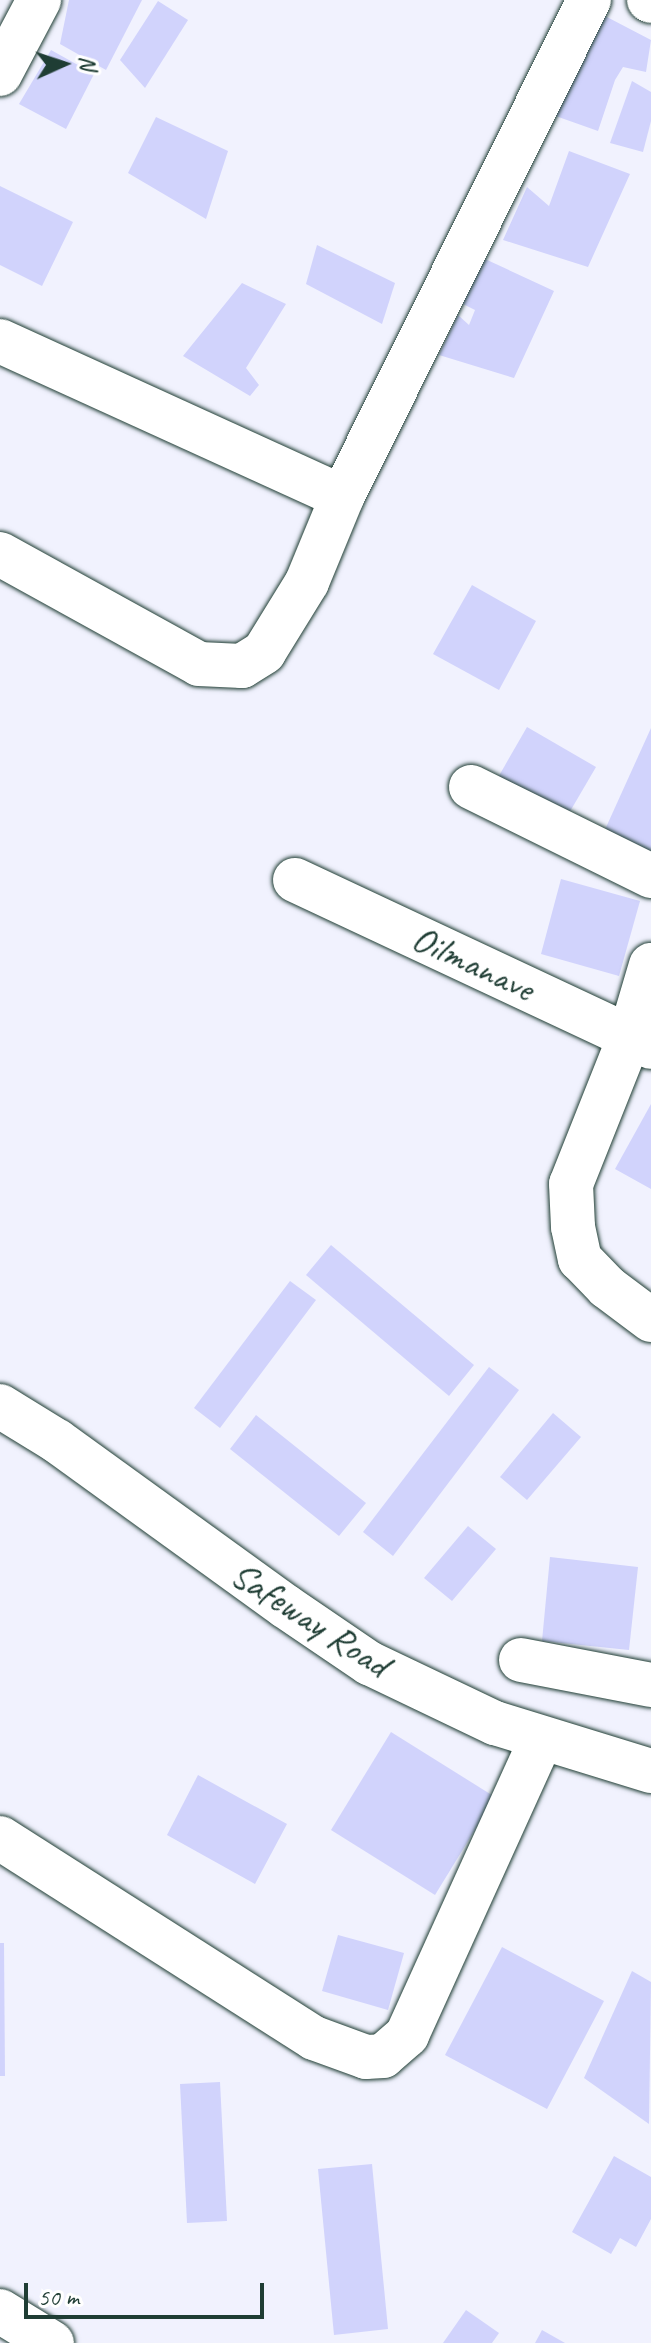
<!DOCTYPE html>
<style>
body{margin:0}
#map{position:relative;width:651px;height:2343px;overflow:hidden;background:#f1f2fe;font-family:Caveat,sans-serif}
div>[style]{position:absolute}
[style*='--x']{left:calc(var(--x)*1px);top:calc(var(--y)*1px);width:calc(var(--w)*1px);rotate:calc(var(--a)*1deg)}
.building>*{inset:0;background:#d1d3fc}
.roads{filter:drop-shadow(0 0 2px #1f3d34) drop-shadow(0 0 2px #1f3d34)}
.minor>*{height:44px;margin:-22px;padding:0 22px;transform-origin:22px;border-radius:22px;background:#fff}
span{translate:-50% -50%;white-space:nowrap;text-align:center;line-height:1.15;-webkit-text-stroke:7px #fff;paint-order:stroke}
.street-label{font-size:38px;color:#1f3d34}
.north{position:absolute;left:24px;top:24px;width:80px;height:80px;-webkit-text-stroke:6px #fff;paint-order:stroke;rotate:87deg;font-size:22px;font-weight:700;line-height:32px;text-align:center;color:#1f3d34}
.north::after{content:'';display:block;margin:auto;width:28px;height:36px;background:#1f3d34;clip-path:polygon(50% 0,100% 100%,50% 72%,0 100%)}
.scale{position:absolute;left:24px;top:2283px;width:240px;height:36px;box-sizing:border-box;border:4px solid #1f3d34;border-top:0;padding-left:10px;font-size:24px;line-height:28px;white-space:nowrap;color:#1f3d34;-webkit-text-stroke:6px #fff;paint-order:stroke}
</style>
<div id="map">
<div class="building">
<i style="clip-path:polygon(69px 0,142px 0,106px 70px,60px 44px)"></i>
<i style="clip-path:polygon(158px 1px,188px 20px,145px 88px,120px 60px)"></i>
<i style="clip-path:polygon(605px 16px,651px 40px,646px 72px,623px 67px,615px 80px,598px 131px,550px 114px)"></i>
<i style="clip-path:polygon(51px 50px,94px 74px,66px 129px,19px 104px)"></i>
<i style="clip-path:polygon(632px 81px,651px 92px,651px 121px,643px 152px,610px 143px)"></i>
<i style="clip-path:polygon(156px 117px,228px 151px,206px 219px,128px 173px)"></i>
<i style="clip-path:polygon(569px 151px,630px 174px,588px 267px,503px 240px,527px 187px,549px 206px)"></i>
<i style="clip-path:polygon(0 186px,73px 222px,42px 286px,0 265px)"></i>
<i style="clip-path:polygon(317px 245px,395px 283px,382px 324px,306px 284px)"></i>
<i style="clip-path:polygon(472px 253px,554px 291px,514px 378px,439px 355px,458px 315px,469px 325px,475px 310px,451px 298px)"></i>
<i style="clip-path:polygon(242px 283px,286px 304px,246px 368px,259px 385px,250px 396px,183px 356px)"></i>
<i style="clip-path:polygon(472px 585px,536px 621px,499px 690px,433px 654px)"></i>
<i style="clip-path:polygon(527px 727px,596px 767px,565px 820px,496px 781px)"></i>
<i style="clip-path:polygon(651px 728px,651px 856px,603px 834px)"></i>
<i style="clip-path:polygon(561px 879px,640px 901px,619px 976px,541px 954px)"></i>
<i style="clip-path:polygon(651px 1104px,651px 1189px,615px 1169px)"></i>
<i style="clip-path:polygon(331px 1245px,474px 1365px,449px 1396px,306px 1275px)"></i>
<i style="clip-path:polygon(290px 1281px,316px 1300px,220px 1428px,194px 1408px)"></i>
<i style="clip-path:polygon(489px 1367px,519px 1390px,393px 1556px,363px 1532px)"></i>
<i style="clip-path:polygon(553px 1413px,581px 1437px,527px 1500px,500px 1477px)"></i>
<i style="clip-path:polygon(256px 1415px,366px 1503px,339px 1536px,230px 1449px)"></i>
<i style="clip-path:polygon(468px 1526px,496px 1549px,452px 1601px,424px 1578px)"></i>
<i style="clip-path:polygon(550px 1557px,638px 1567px,629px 1650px,542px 1641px)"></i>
<i style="clip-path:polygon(391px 1732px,495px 1797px,435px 1895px,331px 1830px)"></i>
<i style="clip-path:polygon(198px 1775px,287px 1824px,255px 1884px,167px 1835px)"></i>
<i style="clip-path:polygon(338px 1935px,404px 1953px,388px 2010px,322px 1991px)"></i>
<i style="clip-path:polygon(0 1943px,4px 1943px,5px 2076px,0 2076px)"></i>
<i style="clip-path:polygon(502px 1947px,604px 2001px,547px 2109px,445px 2055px)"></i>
<i style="clip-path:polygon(632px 1971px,651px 1982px,649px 2124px,584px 2078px)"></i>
<i style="clip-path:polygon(220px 2082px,227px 2221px,187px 2223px,180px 2084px)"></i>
<i style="clip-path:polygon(614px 2156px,651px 2177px,651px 2219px,636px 2247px,620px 2238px,611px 2254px,572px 2232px)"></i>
<i style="clip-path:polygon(372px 2164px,388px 2329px,334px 2335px,318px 2169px)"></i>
<i style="clip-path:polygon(466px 2310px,499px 2333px,492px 2343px,443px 2343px)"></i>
<i style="clip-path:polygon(542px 2330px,565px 2343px,535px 2343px)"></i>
</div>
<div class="roads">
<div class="minor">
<i style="--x:649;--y:0;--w:2;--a:27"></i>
<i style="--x:0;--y:74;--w:84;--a:-62.2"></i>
<i style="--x:0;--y:341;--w:376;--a:24.5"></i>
<i style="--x:0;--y:554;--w:227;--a:28.9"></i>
<i style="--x:199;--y:664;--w:43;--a:2.7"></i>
<i style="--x:242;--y:666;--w:26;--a:-32"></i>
<i style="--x:264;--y:652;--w:82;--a:-58.4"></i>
<i style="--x:307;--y:582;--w:92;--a:-67.6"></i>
<i style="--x:342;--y:497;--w:555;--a:-63.57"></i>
<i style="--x:471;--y:787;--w:201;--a:26.3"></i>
<i style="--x:295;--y:880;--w:393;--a:25.1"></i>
<i style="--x:651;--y:965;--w:74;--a:106.5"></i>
<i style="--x:630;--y:1036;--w:159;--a:111.7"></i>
<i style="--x:571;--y:1184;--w:43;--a:87.3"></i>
<i style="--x:573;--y:1227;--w:33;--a:78"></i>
<i style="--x:580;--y:1259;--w:39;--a:46"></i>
<i style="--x:607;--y:1287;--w:55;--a:36.9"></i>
<i style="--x:0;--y:1406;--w:67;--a:31.6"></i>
<i style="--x:57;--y:1441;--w:281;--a:35.9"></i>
<i style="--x:285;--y:1606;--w:102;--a:34.2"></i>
<i style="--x:369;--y:1663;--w:140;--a:25.5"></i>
<i style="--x:495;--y:1723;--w:163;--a:17.1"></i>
<i style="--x:521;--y:1660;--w:132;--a:10.9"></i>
<i style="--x:0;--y:1838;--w:372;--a:32.5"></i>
<i style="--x:314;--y:2038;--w:55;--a:20.1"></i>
<i style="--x:366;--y:2057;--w:17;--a:-3"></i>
<i style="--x:383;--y:2056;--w:32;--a:-41"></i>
<i style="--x:407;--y:2035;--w:325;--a:-65.6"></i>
<i style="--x:0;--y:2311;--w:61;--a:31.6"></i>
</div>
</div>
<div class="street-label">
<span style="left:473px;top:963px;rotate:25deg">Oilmanave</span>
<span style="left:310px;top:1619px;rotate:33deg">Safeway Road</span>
</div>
<div class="north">N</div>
<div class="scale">50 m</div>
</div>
